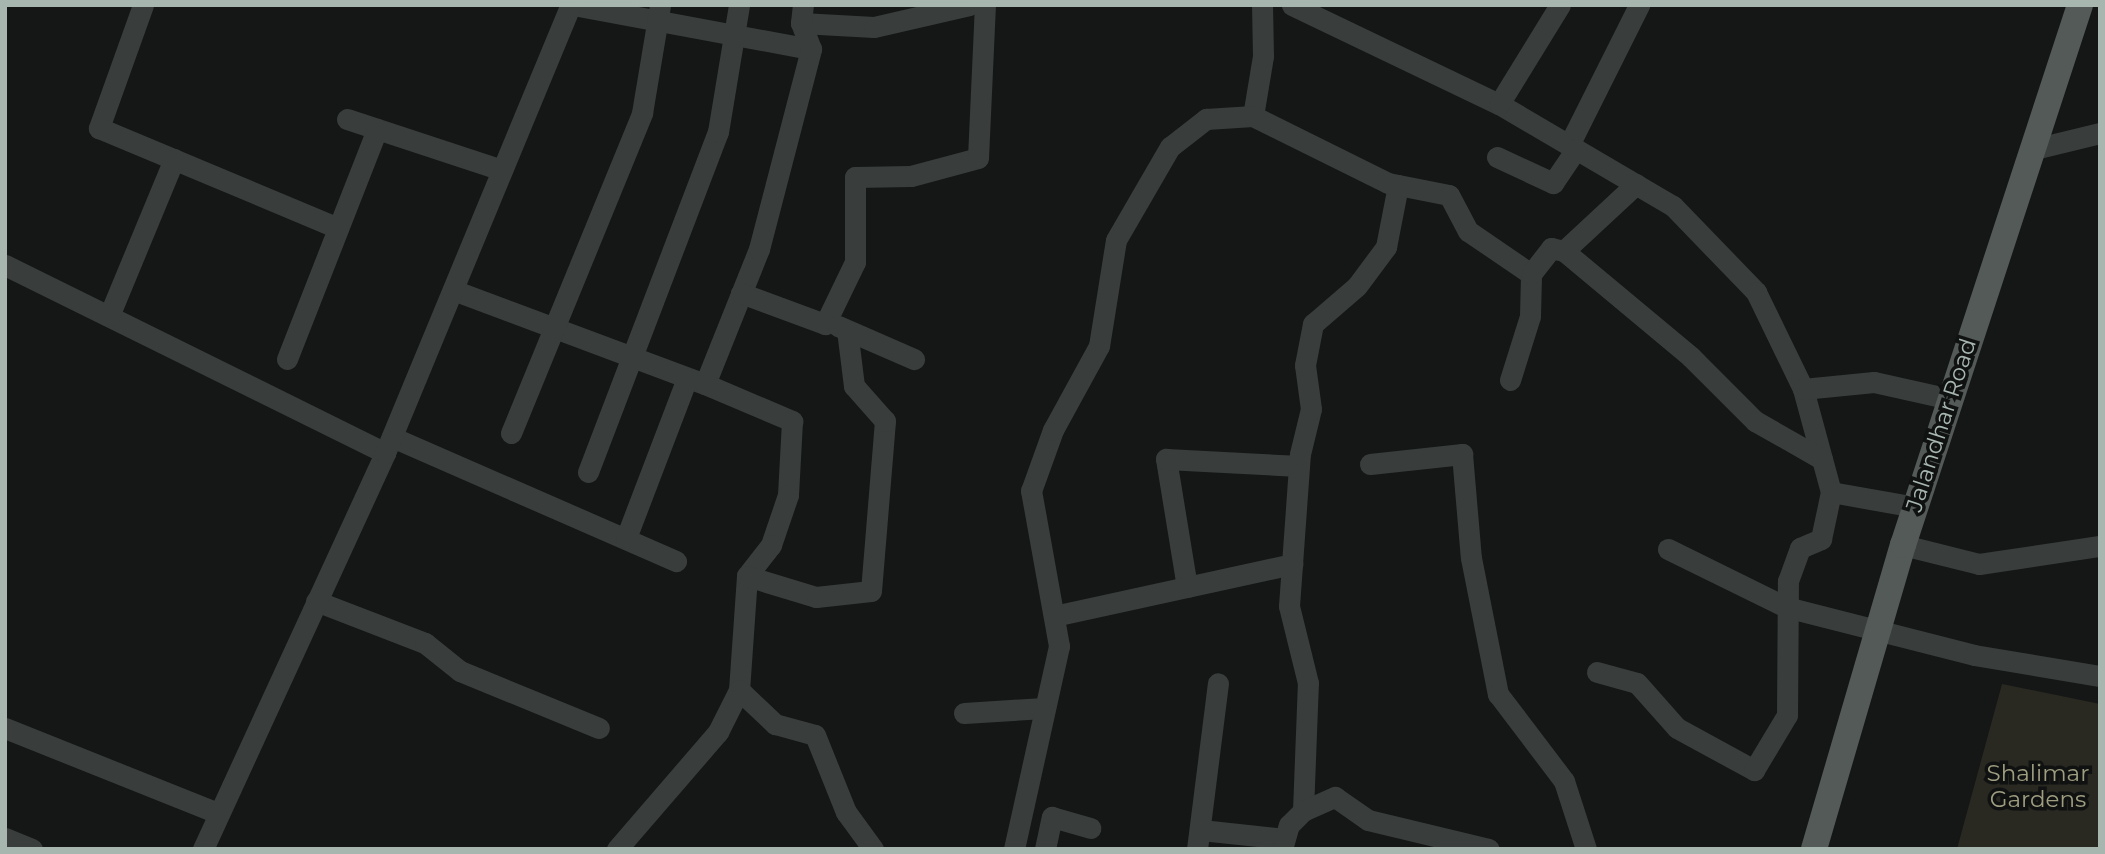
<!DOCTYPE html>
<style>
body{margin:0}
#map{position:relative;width:2105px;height:854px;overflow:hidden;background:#151717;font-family:Montserrat,sans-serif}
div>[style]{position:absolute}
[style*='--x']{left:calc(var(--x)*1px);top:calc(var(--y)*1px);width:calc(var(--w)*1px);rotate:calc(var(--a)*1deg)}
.green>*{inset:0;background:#292922}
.minor>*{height:21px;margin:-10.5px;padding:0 10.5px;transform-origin:10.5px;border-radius:10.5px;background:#393e3c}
.major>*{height:26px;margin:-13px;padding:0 13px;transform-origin:13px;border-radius:13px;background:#535a58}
span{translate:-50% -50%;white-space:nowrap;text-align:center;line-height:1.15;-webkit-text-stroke:7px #101212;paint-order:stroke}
.street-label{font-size:23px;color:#a8b6b0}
.park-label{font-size:23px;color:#a09e81}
.frame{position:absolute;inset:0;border:7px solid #a8b6b0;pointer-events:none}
</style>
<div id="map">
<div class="green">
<i style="clip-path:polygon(2002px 684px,2100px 704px,2100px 849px,1957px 849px)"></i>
</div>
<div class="minor">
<i style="--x:143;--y:5;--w:131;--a:109.7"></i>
<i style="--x:99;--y:128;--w:259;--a:22.7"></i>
<i style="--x:573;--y:5;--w:242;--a:10.5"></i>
<i style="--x:1292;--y:5;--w:229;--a:25.6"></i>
<i style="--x:1499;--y:104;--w:202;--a:30.4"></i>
<i style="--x:1673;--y:206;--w:120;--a:46"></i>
<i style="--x:1756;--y:292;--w:108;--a:64.1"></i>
<i style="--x:1803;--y:389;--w:107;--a:74.8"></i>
<i style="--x:1831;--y:492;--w:85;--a:10.1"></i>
<i style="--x:801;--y:23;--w:73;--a:3.1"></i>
<i style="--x:874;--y:27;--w:98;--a:-13"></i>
<i style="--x:1499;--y:104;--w:116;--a:-58.4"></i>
<i style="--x:1253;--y:116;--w:61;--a:-80.5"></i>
<i style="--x:1263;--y:56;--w:51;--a:-91.1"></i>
<i style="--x:347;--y:119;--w:163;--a:18.2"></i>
<i style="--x:1569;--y:145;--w:157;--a:-63.4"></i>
<i style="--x:2030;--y:150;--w:72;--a:-13.7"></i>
<i style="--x:1497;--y:157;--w:62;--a:24.9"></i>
<i style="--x:1553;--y:183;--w:41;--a:-55.9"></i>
<i style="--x:1636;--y:184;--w:98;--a:137.1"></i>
<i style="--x:1564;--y:251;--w:165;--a:39.8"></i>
<i style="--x:1691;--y:357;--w:91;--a:45"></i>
<i style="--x:1755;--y:421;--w:77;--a:29.6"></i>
<i style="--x:5;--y:265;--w:424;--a:26.3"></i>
<i style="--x:453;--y:290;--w:269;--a:20.5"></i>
<i style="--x:705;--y:384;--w:145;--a:-68.2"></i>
<i style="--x:759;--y:249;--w:207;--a:-75.4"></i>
<i style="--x:811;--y:49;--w:28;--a:-111"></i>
<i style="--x:801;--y:23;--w:18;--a:-84"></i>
<i style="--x:741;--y:293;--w:90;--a:20.3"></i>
<i style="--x:825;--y:324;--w:69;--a:-64.2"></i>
<i style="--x:855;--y:262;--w:85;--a:-90"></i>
<i style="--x:855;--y:177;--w:56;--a:-1"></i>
<i style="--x:911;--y:176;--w:69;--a:-15"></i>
<i style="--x:978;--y:158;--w:153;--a:-87.4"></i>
<i style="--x:109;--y:316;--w:170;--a:-67.5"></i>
<i style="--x:838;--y:326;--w:83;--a:23.5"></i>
<i style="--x:287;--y:359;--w:247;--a:-68.6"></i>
<i style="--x:1510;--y:380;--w:67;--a:-72.6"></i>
<i style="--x:1530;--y:316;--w:42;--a:-88.6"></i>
<i style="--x:705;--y:384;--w:95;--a:23"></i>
<i style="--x:792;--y:421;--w:74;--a:93.1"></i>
<i style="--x:788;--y:495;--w:53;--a:108.8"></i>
<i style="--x:771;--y:545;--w:39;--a:128"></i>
<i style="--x:747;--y:576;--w:114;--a:94"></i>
<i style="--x:739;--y:690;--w:50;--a:43.4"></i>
<i style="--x:775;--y:724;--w:41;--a:15.4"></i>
<i style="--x:815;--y:735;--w:83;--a:68.1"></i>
<i style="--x:846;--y:812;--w:46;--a:53.9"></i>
<i style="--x:1803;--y:389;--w:71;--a:-5.6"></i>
<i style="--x:1874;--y:382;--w:78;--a:12.6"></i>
<i style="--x:511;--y:433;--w:346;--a:-67.7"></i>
<i style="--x:642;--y:113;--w:109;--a:-80.5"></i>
<i style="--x:392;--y:437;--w:310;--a:23.6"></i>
<i style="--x:1370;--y:464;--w:93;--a:-6.2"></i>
<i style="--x:1462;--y:454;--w:104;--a:85.1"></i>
<i style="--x:1471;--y:558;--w:139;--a:78.8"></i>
<i style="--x:1498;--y:694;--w:109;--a:52.8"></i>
<i style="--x:1564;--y:781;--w:71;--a:72.1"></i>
<i style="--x:588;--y:472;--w:364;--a:-69.1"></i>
<i style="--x:718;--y:132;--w:129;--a:-80.6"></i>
<i style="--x:626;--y:538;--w:171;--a:-69.1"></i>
<i style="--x:1903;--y:545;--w:78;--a:14"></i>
<i style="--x:1979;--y:564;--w:122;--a:-8.5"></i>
<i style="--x:1668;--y:549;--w:131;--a:26.2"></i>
<i style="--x:1786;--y:607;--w:194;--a:14.3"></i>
<i style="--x:1974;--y:655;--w:128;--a:9.5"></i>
<i style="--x:747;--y:576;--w:72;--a:16.9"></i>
<i style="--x:816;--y:597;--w:55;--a:-6.2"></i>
<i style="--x:871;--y:591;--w:171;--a:-85.3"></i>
<i style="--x:885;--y:421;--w:47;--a:-131.5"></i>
<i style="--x:854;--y:386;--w:56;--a:-97.1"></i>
<i style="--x:1187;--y:587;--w:130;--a:-99.3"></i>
<i style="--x:1166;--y:459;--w:133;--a:3"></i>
<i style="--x:316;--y:601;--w:117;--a:21.1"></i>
<i style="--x:425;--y:643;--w:45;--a:38.7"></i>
<i style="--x:460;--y:671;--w:150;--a:22.3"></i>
<i style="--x:1054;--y:616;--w:244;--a:-12.3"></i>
<i style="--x:1597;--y:672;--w:41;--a:15.4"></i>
<i style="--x:1637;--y:683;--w:60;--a:48.4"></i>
<i style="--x:1677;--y:728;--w:88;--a:28.6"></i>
<i style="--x:1754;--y:770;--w:64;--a:-59"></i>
<i style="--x:1787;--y:715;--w:134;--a:-89.6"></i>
<i style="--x:1788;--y:581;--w:35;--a:-70"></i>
<i style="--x:1800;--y:548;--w:23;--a:-23"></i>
<i style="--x:1821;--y:539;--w:48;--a:-78"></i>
<i style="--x:964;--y:713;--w:80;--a:-3.6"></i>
<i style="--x:5;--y:728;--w:229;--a:21.8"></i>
<i style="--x:1303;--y:811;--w:128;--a:-87.8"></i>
<i style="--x:1308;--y:683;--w:79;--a:-103.9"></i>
<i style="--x:1289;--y:606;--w:152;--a:-85.9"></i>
<i style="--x:1300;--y:454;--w:46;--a:-76.3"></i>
<i style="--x:1311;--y:409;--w:44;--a:-97.8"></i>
<i style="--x:1305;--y:365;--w:42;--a:-79"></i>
<i style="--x:1313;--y:324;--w:58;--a:-40.8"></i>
<i style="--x:1357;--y:286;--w:49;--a:-53.4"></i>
<i style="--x:1386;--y:247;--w:63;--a:-79"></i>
<i style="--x:1201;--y:830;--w:84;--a:6.1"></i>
<i style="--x:5;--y:838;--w:29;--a:22"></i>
<i style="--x:203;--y:849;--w:436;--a:-65.3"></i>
<i style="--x:385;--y:453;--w:485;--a:-67.5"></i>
<i style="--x:617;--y:849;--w:155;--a:-49.2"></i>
<i style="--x:718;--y:732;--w:47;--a:-63.4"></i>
<i style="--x:1014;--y:849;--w:208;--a:-77.5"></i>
<i style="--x:1059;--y:646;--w:158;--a:-100.2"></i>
<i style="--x:1031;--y:491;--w:65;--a:-70.2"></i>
<i style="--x:1053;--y:430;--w:96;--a:-61.3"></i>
<i style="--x:1099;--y:346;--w:107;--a:-80.9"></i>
<i style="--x:1116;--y:240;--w:108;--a:-59.9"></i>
<i style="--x:1170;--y:147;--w:46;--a:-37.9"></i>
<i style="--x:1206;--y:119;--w:47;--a:-3.7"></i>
<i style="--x:1253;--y:116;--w:151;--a:26.4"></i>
<i style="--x:1388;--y:183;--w:62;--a:11.1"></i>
<i style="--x:1449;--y:195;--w:41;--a:62.2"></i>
<i style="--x:1468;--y:231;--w:76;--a:34.3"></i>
<i style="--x:1531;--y:274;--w:33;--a:-52"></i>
<i style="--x:1551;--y:248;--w:13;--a:13"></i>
<i style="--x:1045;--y:849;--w:33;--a:-78"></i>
<i style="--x:1052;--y:817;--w:40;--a:16"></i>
<i style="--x:1197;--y:849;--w:167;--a:-82.8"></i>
<i style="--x:1282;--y:849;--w:25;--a:-74"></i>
<i style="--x:1289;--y:825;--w:20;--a:-45"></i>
<i style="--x:1303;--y:811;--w:35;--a:-24"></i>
<i style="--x:1335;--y:797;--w:40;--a:34.9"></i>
<i style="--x:1368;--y:820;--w:124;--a:13.5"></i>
</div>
<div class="major">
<i style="--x:1814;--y:849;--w:317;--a:-73.7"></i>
<i style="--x:1903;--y:545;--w:568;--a:-71.85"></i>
</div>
<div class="street-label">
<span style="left:1941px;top:425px;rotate:-72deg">Jalandhar Road</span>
</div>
<div class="park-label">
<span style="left:2038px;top:786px">Shalimar<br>Gardens</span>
</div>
<div class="frame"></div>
</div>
